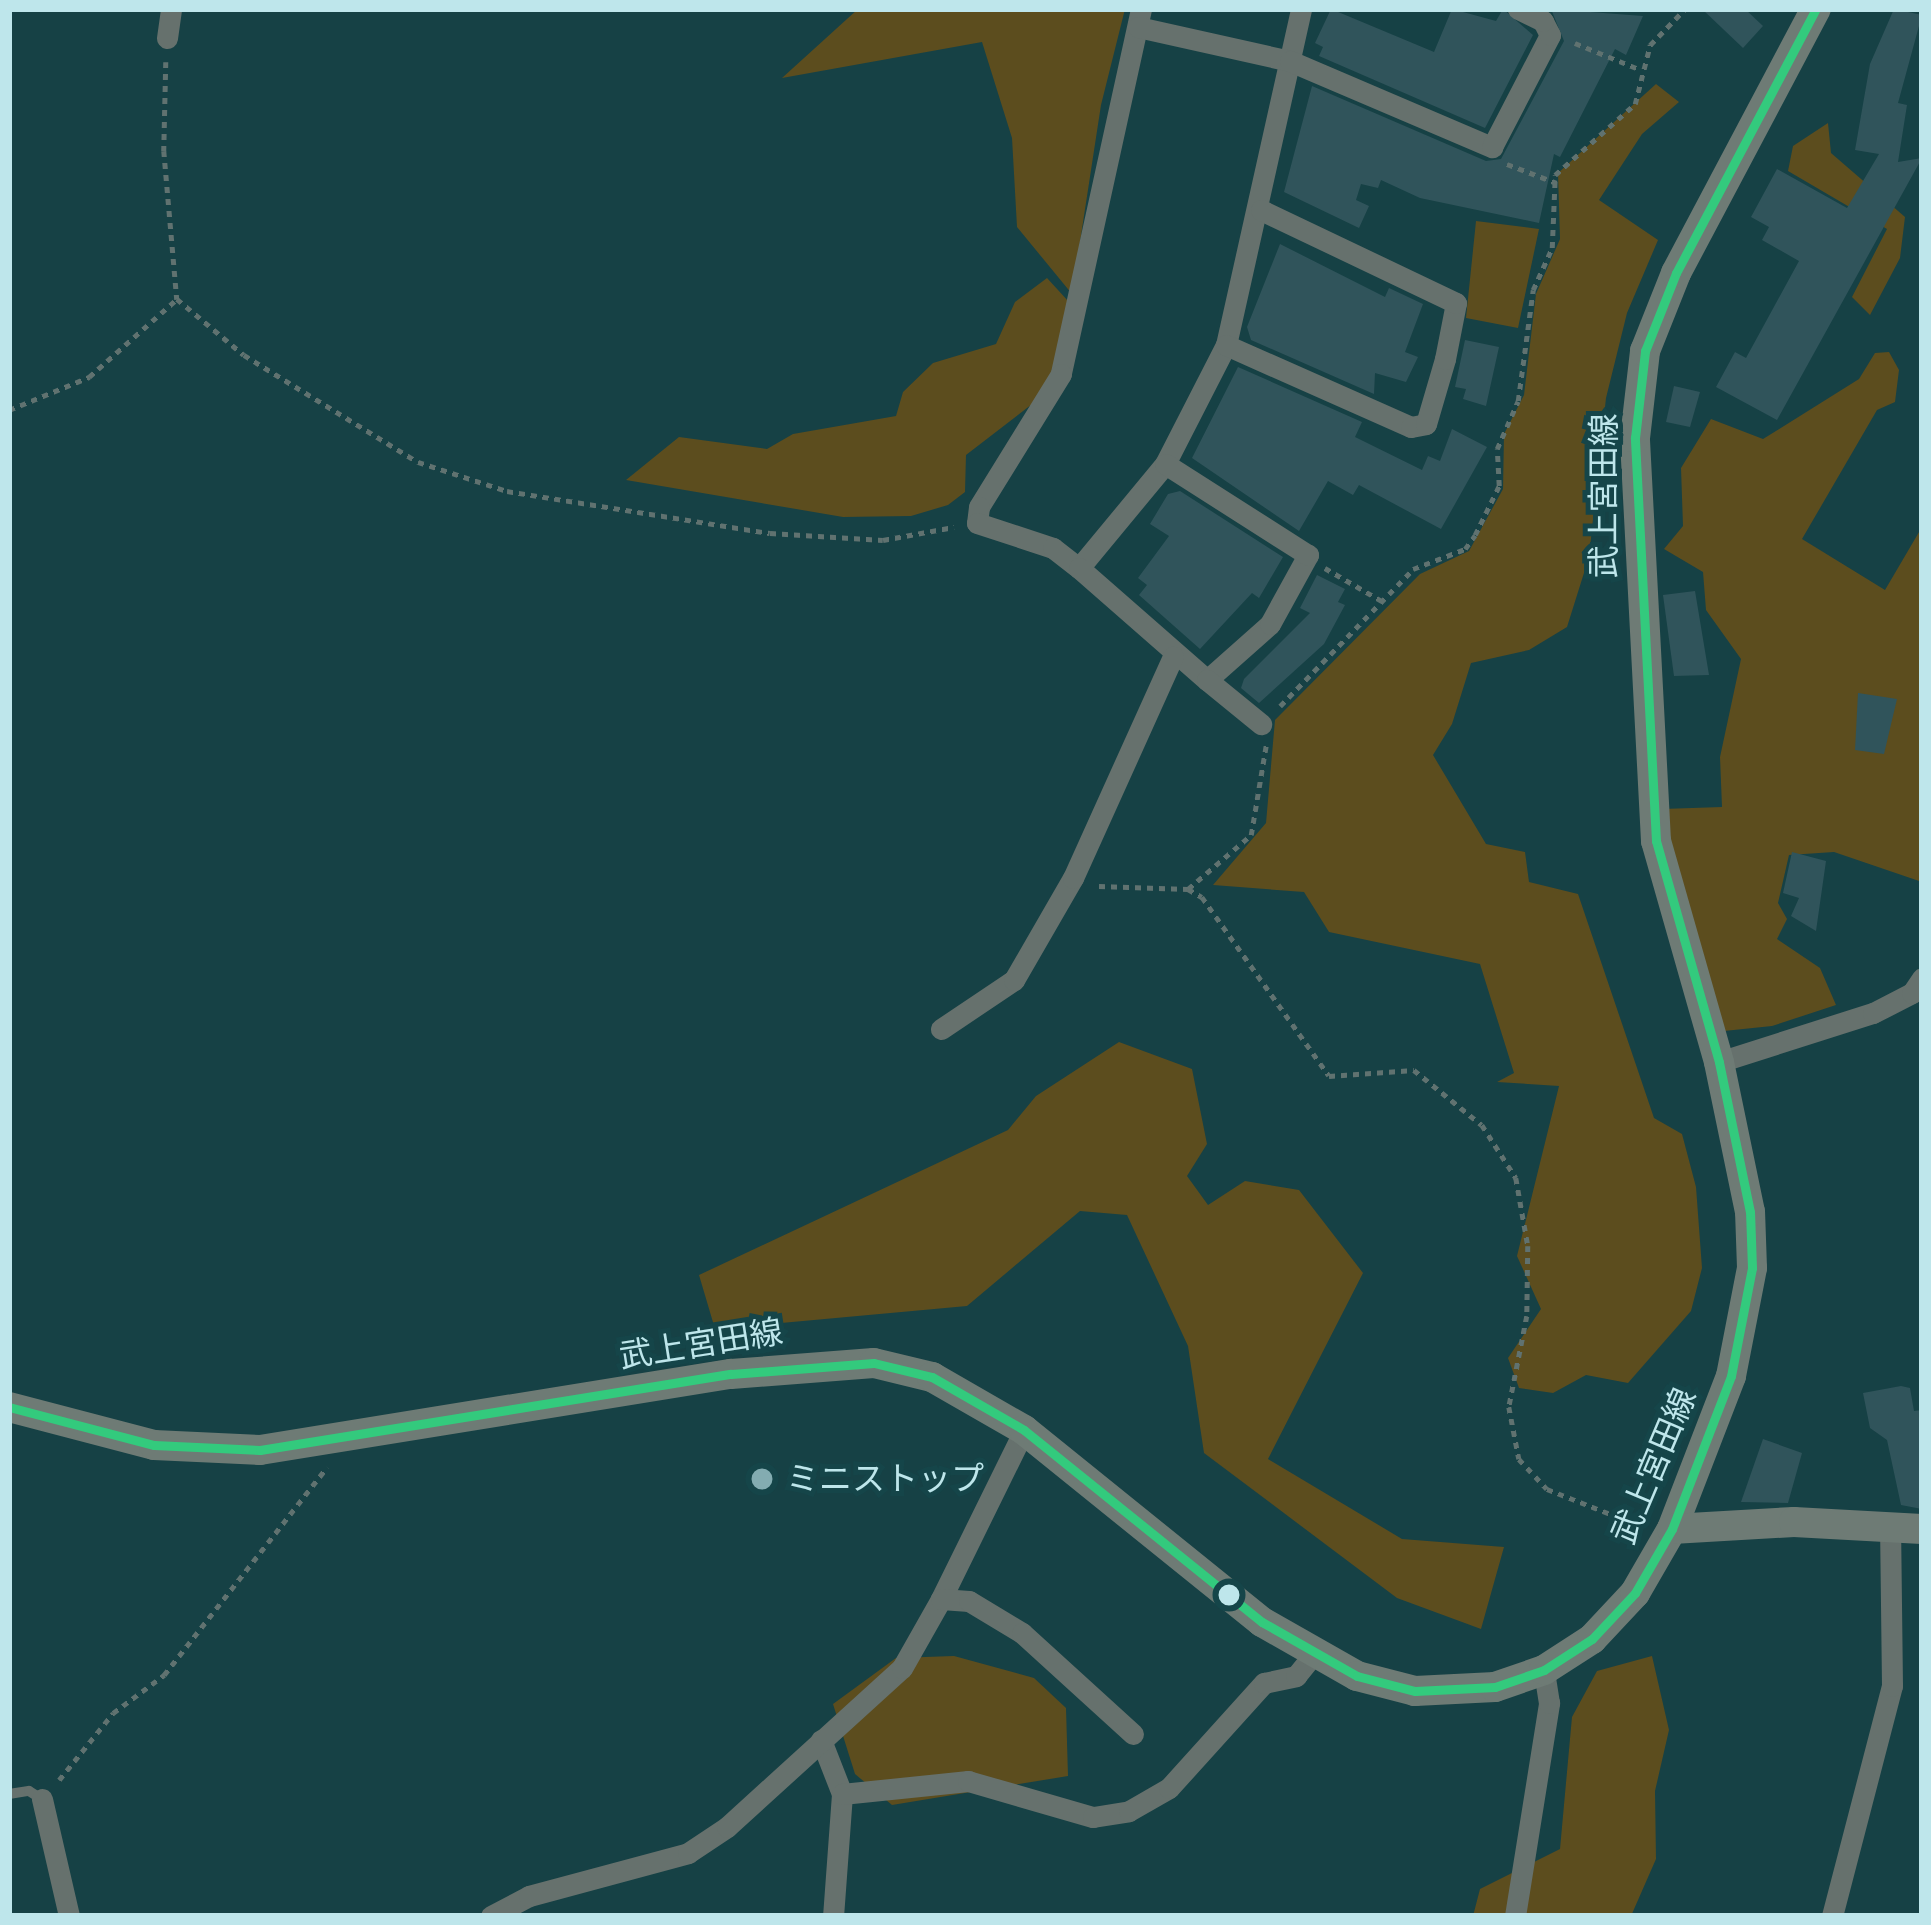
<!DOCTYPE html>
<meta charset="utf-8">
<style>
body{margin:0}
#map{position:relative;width:1931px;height:1925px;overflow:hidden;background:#164145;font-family:"Public Sans","Noto Sans JP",sans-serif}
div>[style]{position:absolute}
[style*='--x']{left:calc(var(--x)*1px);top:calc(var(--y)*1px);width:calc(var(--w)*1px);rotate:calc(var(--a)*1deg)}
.green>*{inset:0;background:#5c4d1e}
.building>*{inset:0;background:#30545b}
.path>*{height:4.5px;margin-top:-2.25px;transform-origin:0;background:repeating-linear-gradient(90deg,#607270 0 6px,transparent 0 12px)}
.lane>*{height:10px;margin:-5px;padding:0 5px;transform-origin:5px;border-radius:5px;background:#66716d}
.street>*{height:21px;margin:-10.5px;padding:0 10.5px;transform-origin:10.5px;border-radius:10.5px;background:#66716d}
.secondary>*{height:30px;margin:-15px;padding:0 15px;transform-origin:15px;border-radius:15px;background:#6e7b75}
.bus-1>*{height:9px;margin:-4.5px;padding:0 4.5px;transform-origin:4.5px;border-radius:4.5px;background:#33ca7d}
.dots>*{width:33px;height:33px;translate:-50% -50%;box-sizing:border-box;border:6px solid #154549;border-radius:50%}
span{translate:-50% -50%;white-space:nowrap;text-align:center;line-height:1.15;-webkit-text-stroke:10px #154549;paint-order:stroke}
.street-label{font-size:33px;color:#bee6eb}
.poi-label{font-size:33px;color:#bee6eb}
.left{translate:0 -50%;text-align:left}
.frame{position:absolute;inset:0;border:12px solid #bee6eb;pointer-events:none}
</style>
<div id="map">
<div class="green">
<i style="clip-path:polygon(858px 9px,1125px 9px,1101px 105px,1072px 294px,1017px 227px,1012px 138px,982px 42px,782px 78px)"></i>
<i style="clip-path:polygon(1656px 84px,1679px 102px,1642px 134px,1599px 200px,1658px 240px,1627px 313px,1606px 398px,1589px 557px,1567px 627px,1529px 650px,1471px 663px,1452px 724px,1433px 755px,1486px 844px,1525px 852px,1529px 882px,1578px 894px,1654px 1118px,1682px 1134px,1696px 1187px,1702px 1268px,1691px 1311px,1628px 1383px,1586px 1375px,1553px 1393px,1519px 1388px,1508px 1358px,1541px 1309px,1517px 1256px,1559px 1086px,1497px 1082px,1514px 1073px,1480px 964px,1329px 932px,1304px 892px,1213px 885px,1266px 823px,1275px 720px,1420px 574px,1469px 551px,1503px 489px,1504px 434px,1524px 395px,1536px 294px,1560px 239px,1558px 173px)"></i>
<i style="clip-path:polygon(1828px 123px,1831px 153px,1905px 217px,1900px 258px,1870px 315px,1852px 297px,1887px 229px,1788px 171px,1793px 146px)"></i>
<i style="clip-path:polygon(1476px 221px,1539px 229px,1518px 328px,1466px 318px)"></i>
<i style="clip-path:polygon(1047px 278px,1069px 302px,1059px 358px,1036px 401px,966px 455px,965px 492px,948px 505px,911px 516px,843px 517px,626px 480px,679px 437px,767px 449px,793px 434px,896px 416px,903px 392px,933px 363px,996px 344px,1015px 302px)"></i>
<i style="clip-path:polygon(1889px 352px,1899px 370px,1895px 402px,1877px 410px,1802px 539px,1885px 590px,1922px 527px,1922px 882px,1834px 852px,1789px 855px,1778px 903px,1787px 919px,1777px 939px,1820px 968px,1836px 1005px,1772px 1026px,1724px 1031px,1662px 809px,1722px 807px,1720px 757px,1741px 659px,1706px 610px,1703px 572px,1664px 549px,1683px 526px,1681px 468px,1711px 419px,1763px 439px,1859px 379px,1875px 353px)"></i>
<i style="clip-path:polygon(1119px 1042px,1192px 1069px,1207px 1144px,1187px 1176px,1208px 1205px,1245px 1181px,1299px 1190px,1363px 1273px,1268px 1459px,1402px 1539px,1504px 1547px,1481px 1629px,1397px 1598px,1204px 1453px,1188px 1346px,1127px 1215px,1080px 1211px,967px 1306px,715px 1329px,699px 1275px,1008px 1130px,1036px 1096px)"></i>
<i style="clip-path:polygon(954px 1656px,1034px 1678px,1066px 1708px,1068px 1776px,892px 1805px,855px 1774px,833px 1704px,896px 1658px)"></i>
<i style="clip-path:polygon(1652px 1656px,1669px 1730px,1655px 1791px,1656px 1859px,1631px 1916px,1473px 1916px,1480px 1889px,1560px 1849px,1572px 1717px,1597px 1671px)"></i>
</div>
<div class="building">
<i style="clip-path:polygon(1331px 9px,1434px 52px,1452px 9px,1496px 21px,1503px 9px,1533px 35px,1485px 128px,1319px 56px,1323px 47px,1315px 43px)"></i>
<i style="clip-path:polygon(1551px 9px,1643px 16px,1626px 55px,1615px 49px,1560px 157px,1554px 154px,1539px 223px,1420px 198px,1381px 180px,1378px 188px,1361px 184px,1356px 200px,1369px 206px,1359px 228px,1284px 192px,1312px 86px,1486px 161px,1501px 159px,1564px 41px)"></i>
<i style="clip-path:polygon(1702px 9px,1745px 9px,1763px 26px,1743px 48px)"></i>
<i style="clip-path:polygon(1894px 9px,1922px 15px,1898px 103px,1907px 105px,1898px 162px,1922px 158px,1777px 420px,1716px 387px,1735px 352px,1746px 358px,1799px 261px,1762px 240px,1769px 227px,1751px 217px,1777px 169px,1847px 208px,1879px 154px,1855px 150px,1870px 64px)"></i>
<i style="clip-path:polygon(1280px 244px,1385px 297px,1389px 288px,1423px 304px,1405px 352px,1418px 357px,1406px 382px,1375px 373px,1374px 394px,1251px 340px,1247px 327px)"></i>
<i style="clip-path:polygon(1465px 340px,1499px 347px,1486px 406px,1463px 399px,1466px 389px,1455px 387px)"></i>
<i style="clip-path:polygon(1238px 367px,1362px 422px,1355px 437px,1422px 470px,1428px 456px,1440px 461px,1452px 429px,1487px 447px,1441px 529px,1359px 485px,1353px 495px,1328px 481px,1299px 531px,1192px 458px)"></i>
<i style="clip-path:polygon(1674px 386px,1700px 392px,1690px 427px,1666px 422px)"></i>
<i style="clip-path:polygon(1180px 491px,1283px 557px,1259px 598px,1252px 593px,1200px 649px,1139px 595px,1147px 585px,1138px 578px,1169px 536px,1150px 524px,1168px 494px)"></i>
<i style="clip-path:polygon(1317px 575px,1345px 589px,1338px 602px,1345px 605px,1324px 644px,1259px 703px,1241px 688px,1244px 679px,1310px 613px,1300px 608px)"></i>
<i style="clip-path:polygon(1695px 591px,1709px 675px,1674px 676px,1663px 595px)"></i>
<i style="clip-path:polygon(1858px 693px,1897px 699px,1884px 754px,1855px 750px)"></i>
<i style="clip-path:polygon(1792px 852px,1826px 861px,1816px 931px,1791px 916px,1799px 898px,1783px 893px)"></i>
<i style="clip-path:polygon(1901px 1386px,1910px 1388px,1914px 1411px,1922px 1410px,1922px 1509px,1901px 1505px,1887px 1440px,1870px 1428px,1863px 1393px)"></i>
<i style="clip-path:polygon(1763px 1439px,1802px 1453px,1788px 1503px,1741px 1502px)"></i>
</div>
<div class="path">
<i style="--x:1575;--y:43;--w:71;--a:22.2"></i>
<i style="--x:166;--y:62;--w:89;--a:91.3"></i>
<i style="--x:164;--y:151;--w:149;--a:85"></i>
<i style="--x:1507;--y:164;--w:53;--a:20.8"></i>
<i style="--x:9;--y:410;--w:87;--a:-22.4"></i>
<i style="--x:89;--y:377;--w:118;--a:-41.6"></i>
<i style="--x:177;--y:299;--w:87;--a:39.9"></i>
<i style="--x:244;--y:355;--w:204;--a:31.6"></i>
<i style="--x:418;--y:462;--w:94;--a:18"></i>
<i style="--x:507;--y:491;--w:266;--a:9.1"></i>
<i style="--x:770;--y:533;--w:113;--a:3.5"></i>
<i style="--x:883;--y:540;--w:72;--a:-10.4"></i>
<i style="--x:1325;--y:568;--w:66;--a:30.1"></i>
<i style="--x:1280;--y:706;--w:191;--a:-45.8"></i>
<i style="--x:1413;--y:569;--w:56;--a:-21"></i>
<i style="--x:1465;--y:549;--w:17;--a:-54"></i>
<i style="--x:1475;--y:535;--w:55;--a:-63.9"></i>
<i style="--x:1499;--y:486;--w:37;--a:-93"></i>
<i style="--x:1497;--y:449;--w:52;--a:-66.4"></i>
<i style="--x:1518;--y:401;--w:112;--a:-82.3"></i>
<i style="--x:1533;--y:290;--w:46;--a:-65.7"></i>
<i style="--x:1552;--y:248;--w:73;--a:-87.6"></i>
<i style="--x:1555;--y:175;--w:107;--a:-41.6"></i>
<i style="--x:1635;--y:104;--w:61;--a:-75.7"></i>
<i style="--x:1650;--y:45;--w:50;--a:-45.8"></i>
<i style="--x:1099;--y:886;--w:89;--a:1.9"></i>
<i style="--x:1188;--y:889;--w:16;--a:30"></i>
<i style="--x:1202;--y:897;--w:219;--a:54.6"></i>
<i style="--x:1329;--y:1076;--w:85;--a:-4"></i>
<i style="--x:1414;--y:1070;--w:87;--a:39"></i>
<i style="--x:1482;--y:1125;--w:63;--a:57.3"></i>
<i style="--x:1516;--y:1178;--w:69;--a:80"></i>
<i style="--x:1528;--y:1246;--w:70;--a:90.8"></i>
<i style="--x:1527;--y:1316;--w:93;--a:101.2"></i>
<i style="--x:1509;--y:1407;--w:53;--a:79.1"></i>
<i style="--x:1519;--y:1459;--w:41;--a:47"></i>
<i style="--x:1547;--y:1489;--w:101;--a:21.5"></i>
<i style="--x:1188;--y:889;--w:83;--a:-40.6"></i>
<i style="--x:1251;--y:835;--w:91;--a:-80.5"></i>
<i style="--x:59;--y:1780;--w:86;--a:-51.1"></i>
<i style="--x:113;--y:1713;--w:64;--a:-36.7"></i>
<i style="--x:164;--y:1675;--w:264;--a:-51.9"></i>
</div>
<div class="lane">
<i style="--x:9;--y:1794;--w:20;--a:-9"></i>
<i style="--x:29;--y:1791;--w:15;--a:32"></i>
</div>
<div class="street">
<i style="--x:1141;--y:9;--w:374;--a:102.4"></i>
<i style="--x:1061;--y:374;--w:156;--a:121.7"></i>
<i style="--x:979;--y:507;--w:16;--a:97"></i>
<i style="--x:977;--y:523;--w:80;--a:18.2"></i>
<i style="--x:1053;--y:548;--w:33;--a:38"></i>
<i style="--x:1079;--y:568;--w:135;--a:-50.4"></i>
<i style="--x:1165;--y:464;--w:134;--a:-62.9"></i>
<i style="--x:1226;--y:345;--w:344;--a:-77.4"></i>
<i style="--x:1138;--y:27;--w:156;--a:12.6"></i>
<i style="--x:1290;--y:61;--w:220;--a:23.1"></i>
<i style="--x:1492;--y:147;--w:126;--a:-62.6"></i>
<i style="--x:1550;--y:35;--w:16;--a:-117"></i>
<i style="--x:1543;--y:21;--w:28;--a:-154"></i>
<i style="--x:167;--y:38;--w:29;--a:-82"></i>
<i style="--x:1226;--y:345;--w:202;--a:23.9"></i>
<i style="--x:1411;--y:427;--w:15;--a:-11"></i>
<i style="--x:1426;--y:424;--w:68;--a:-73.7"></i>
<i style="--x:1445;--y:359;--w:57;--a:-78.9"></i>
<i style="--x:1456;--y:303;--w:216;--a:-154.5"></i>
<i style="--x:1079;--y:568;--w:170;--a:41.2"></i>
<i style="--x:1207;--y:680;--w:84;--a:-41.6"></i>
<i style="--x:1270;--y:624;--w:79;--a:-61.2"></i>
<i style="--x:1308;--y:555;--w:169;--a:-147.5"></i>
<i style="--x:1207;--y:680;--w:70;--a:39.2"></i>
<i style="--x:941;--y:1029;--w:88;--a:-33.9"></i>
<i style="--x:1014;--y:980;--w:118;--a:-60"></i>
<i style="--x:1073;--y:878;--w:243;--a:-65.7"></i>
<i style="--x:1719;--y:1062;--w:162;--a:-17.7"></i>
<i style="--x:1873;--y:1013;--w:44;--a:-27.1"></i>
<i style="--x:1912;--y:993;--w:18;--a:-56"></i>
<i style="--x:941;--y:1599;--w:188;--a:-63.8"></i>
<i style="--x:821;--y:1740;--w:58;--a:68.7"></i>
<i style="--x:842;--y:1794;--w:122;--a:94.2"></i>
<i style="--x:842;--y:1794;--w:127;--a:-5.9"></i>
<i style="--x:968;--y:1781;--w:130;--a:16.1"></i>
<i style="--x:1093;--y:1817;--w:36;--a:-9"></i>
<i style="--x:1129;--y:1811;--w:46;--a:-29.9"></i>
<i style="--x:1169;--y:1788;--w:142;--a:-47.9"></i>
<i style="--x:1264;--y:1683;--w:33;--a:-12"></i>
<i style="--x:1296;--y:1676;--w:27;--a:-51"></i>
<i style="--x:42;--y:1799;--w:120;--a:77"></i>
<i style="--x:491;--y:1916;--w:43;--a:-27.8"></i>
<i style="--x:529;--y:1896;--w:165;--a:-15.1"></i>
<i style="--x:688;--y:1853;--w:47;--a:-33.7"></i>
<i style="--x:727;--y:1827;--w:236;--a:-42.3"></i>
<i style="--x:902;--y:1668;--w:79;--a:-60.5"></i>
<i style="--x:941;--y:1599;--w:28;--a:4"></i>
<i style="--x:969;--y:1601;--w:62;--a:31.1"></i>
<i style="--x:1022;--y:1633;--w:150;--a:42.3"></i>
<i style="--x:1515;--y:1916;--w:216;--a:-80.9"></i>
<i style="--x:1549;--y:1703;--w:33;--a:-99"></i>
<i style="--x:1832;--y:1916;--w:238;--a:-75.4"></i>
<i style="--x:1892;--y:1686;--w:160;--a:-90.7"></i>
</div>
<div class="secondary">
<i style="--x:9;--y:1407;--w:150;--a:14.7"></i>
<i style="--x:154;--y:1445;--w:106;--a:2.7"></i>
<i style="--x:260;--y:1450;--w:477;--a:-9.2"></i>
<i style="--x:731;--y:1374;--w:143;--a:-4.4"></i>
<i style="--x:874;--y:1363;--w:60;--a:13.6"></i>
<i style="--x:932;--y:1377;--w:106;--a:29.9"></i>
<i style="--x:1024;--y:1430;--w:306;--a:38.9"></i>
<i style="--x:1262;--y:1622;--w:109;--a:29.6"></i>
<i style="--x:1357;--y:1676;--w:60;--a:14.5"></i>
<i style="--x:1415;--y:1691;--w:80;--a:-2.9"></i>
<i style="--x:1495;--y:1687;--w:52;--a:-19.1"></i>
<i style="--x:1544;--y:1670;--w:57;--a:-32.9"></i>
<i style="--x:1592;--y:1639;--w:63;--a:-46.9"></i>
<i style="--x:1635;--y:1593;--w:74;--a:-60"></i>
<i style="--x:1672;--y:1529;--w:164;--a:-68.9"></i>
<i style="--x:1731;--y:1376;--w:110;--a:-79"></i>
<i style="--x:1752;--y:1268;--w:56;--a:-92"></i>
<i style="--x:1750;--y:1212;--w:153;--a:-101.7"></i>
<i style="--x:1719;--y:1062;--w:230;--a:-105.9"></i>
<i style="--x:1656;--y:841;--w:404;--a:-93"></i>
<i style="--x:1635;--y:438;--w:88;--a:-83.4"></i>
<i style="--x:1645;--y:351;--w:84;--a:-68.3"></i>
<i style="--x:1676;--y:273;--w:299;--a:-62.1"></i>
<i style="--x:1672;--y:1529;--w:122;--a:-3.3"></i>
<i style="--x:1794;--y:1522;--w:128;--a:3.1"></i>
</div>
<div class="bus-1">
<i style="--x:9;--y:1407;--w:150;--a:14.7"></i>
<i style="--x:154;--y:1445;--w:106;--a:2.7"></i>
<i style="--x:260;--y:1450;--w:477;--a:-9.2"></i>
<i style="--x:731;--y:1374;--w:143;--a:-4.4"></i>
<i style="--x:874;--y:1363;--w:60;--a:13.6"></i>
<i style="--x:932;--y:1377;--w:106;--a:29.9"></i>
<i style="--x:1024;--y:1430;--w:306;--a:38.9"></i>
<i style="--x:1262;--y:1622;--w:109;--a:29.6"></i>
<i style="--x:1357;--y:1676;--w:60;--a:14.5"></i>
<i style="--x:1415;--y:1691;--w:80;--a:-2.9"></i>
<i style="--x:1495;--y:1687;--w:52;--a:-19.1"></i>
<i style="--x:1544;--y:1670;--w:57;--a:-32.9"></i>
<i style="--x:1592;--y:1639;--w:63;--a:-46.9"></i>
<i style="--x:1635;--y:1593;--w:74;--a:-60"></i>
<i style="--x:1672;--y:1529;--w:164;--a:-68.9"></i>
<i style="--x:1731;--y:1376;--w:110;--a:-79"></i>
<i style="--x:1752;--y:1268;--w:56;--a:-92"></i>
<i style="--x:1750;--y:1212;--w:153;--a:-101.7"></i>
<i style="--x:1719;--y:1062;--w:230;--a:-105.9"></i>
<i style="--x:1656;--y:841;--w:404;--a:-93"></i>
<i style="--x:1635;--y:438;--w:88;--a:-83.4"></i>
<i style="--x:1645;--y:351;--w:84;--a:-68.3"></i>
<i style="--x:1676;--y:273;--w:299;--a:-62.1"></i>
</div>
<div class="dots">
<i style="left:762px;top:1479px;background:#83acb1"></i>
<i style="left:1229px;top:1595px;background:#bee6eb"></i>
</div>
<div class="street-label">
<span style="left:1604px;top:496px;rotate:-90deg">武上宮田線</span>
<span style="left:701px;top:1344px;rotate:-9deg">武上宮田線</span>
<span style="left:1654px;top:1466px;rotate:-67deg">武上宮田線</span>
</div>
<div class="poi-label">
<span class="left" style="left:786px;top:1479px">ミニストップ</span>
</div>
<div class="frame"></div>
</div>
